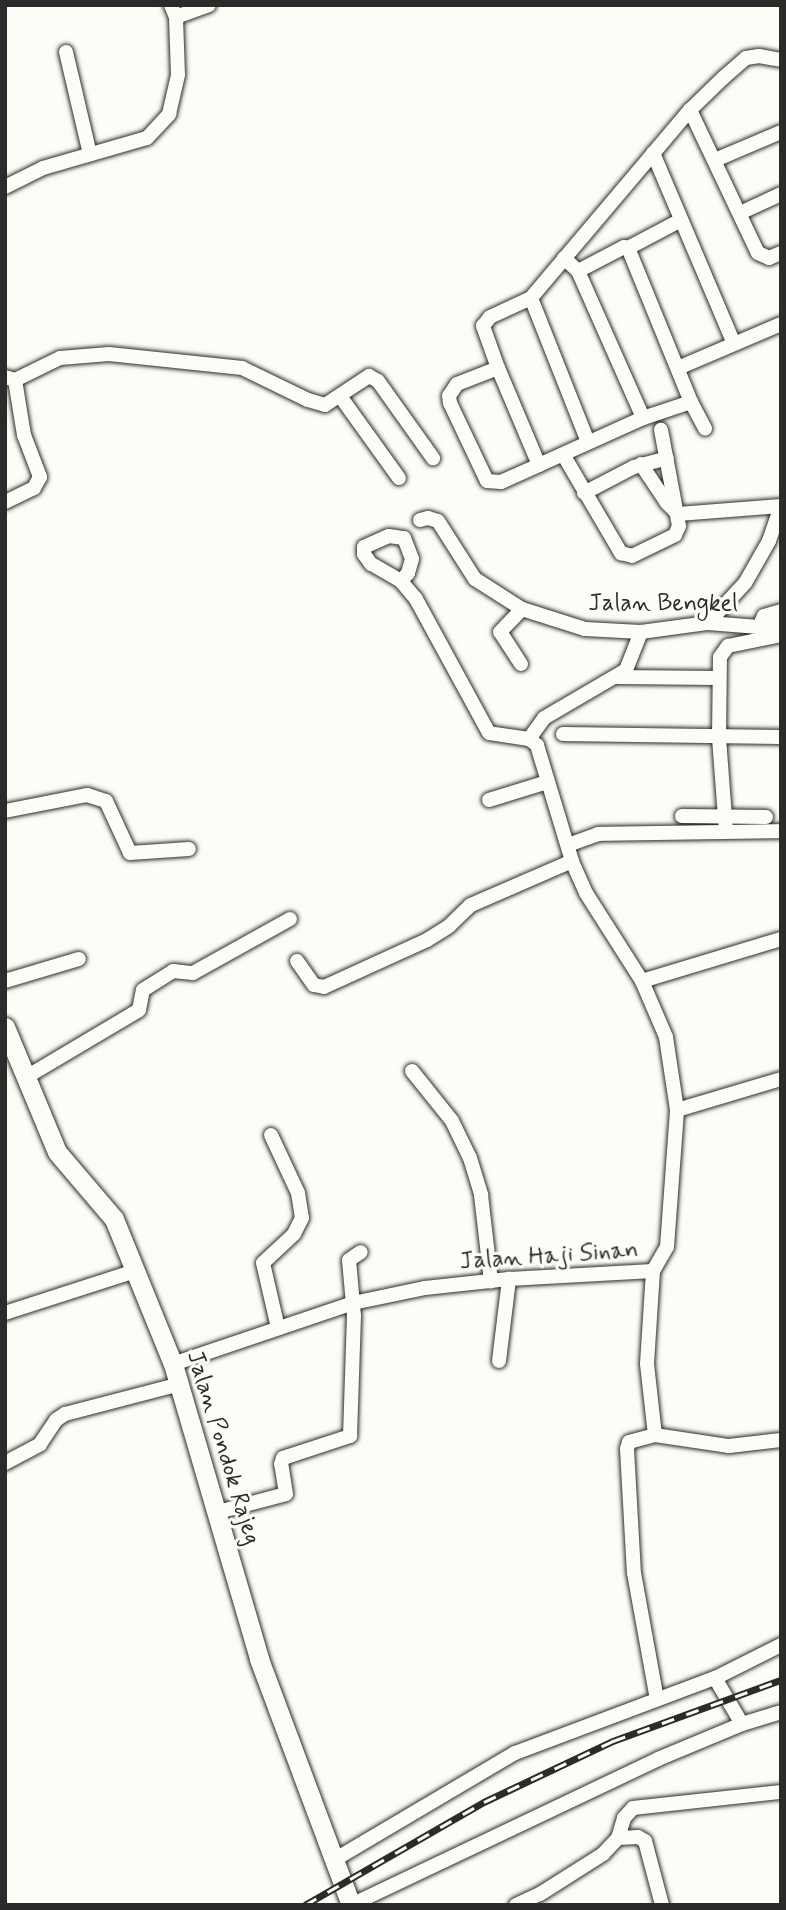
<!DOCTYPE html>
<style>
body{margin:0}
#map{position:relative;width:786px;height:1910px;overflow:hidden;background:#fdfcf7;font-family:Mynerve,sans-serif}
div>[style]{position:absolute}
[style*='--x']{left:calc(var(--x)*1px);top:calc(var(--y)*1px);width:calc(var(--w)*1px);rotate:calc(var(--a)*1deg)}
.roads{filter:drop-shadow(0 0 2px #2b2b2b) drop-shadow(0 0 2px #2b2b2b)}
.street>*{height:14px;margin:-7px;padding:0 7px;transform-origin:7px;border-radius:7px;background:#fdfcf7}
.secondary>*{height:19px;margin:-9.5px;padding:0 9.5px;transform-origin:9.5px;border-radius:9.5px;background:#fdfcf7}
.rail>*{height:7px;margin-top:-3.5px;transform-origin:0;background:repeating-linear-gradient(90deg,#fdfcf7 0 13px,#2b2b2b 0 26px);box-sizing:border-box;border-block:2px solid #2b2b2b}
span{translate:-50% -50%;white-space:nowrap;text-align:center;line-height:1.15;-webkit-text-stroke:6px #fdfcf7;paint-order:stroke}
.street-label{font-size:24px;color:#2b2b2b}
.frame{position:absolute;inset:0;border:7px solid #2b2b2b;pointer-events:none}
</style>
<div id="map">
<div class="roads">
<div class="street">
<i style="--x:176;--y:17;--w:35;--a:-20"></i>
<i style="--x:66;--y:52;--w:105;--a:76.8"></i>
<i style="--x:690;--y:110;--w:158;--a:64.6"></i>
<i style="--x:758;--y:253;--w:12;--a:24"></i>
<i style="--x:769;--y:258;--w:13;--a:-23"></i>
<i style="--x:653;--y:153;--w:207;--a:67"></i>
<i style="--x:715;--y:160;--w:72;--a:-23"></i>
<i style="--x:5;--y:187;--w:42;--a:-26.6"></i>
<i style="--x:43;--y:168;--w:108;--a:-16.1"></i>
<i style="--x:147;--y:138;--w:33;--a:-47"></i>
<i style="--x:169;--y:114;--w:40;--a:-77"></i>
<i style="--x:178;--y:75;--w:58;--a:-92"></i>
<i style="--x:176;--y:17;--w:13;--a:-113"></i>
<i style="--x:740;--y:213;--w:45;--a:-24.9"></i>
<i style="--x:628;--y:248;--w:60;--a:-27.8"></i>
<i style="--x:564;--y:258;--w:19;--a:43"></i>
<i style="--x:578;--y:271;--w:161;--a:66.1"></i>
<i style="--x:643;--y:418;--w:51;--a:-18.4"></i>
<i style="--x:691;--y:402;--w:166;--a:-112.2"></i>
<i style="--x:628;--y:248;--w:4;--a:-166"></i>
<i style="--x:624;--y:247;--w:52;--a:152.4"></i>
<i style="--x:531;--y:298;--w:155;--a:68.4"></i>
<i style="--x:498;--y:368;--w:44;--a:158.7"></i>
<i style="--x:457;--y:384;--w:14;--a:124"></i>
<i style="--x:449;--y:396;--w:7;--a:82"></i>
<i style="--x:450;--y:403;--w:86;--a:64.6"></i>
<i style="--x:487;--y:481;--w:14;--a:4"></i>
<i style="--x:501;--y:482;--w:42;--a:-24.1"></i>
<i style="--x:678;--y:368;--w:112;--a:-23.1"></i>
<i style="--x:5;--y:377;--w:10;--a:17"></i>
<i style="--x:15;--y:380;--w:56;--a:80.7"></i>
<i style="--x:24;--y:435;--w:45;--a:69.1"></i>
<i style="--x:40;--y:477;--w:13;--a:119"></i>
<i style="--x:34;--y:488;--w:32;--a:154"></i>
<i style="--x:15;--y:380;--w:50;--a:-26.1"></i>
<i style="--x:60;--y:358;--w:49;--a:-4.7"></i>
<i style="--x:109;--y:354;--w:134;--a:6"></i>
<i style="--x:242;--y:368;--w:73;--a:25.9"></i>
<i style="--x:308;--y:400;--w:18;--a:16"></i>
<i style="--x:325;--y:405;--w:53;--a:-33.4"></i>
<i style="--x:369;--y:376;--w:10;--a:29"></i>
<i style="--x:378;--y:381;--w:95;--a:54.5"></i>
<i style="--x:340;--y:396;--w:101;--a:54.3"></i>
<i style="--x:691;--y:402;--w:30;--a:62"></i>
<i style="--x:643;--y:418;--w:114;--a:155.7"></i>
<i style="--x:539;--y:465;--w:105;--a:-112.9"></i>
<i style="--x:498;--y:368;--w:45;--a:-109.7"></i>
<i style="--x:483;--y:326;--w:11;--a:-52"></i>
<i style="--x:490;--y:317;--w:45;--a:-24.9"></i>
<i style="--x:531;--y:298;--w:246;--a:-49.8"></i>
<i style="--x:690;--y:110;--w:46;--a:-44.1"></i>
<i style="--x:723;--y:78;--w:30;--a:-41"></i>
<i style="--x:746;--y:58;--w:13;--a:-9"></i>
<i style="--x:759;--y:56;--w:22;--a:10"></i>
<i style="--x:564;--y:456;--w:113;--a:59.6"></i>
<i style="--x:621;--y:553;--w:11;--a:15"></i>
<i style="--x:632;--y:556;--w:48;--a:-26"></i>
<i style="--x:675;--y:535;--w:10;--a:-66"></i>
<i style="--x:679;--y:526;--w:98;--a:-100.6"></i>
<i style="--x:641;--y:464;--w:47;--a:56.3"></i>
<i style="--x:667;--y:503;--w:16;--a:45"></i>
<i style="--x:678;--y:514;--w:103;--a:-4.4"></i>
<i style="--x:781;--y:506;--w:37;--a:109"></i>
<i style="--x:769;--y:541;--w:48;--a:119.7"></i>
<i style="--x:745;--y:583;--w:54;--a:132.8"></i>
<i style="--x:584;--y:493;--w:56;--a:-27.5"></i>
<i style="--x:634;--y:467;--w:34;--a:-15"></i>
<i style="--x:420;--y:520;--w:8;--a:-14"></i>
<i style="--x:428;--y:518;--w:10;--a:17"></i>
<i style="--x:438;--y:521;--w:69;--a:57.5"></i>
<i style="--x:475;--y:579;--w:56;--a:32.6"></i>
<i style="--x:522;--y:609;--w:66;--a:17.6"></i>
<i style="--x:585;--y:629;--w:56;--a:3.1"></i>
<i style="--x:641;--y:632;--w:68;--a:-7.7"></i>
<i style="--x:708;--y:623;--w:51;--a:4.5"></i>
<i style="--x:759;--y:627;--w:22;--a:-10"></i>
<i style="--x:759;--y:627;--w:12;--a:-66"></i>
<i style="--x:764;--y:616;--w:18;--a:-16"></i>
<i style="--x:521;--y:664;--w:38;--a:-123"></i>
<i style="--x:500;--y:632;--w:32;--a:-46"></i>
<i style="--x:618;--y:677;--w:100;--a:0.6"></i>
<i style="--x:563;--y:734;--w:218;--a:0.8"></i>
<i style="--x:529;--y:739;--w:26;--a:-54"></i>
<i style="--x:544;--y:718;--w:95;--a:-30.3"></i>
<i style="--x:626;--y:670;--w:41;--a:-68.5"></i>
<i style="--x:489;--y:800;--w:61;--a:-17.2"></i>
<i style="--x:5;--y:811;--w:84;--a:-11"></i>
<i style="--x:87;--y:795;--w:20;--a:18"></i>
<i style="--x:106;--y:801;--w:57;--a:65.2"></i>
<i style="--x:130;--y:853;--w:59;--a:-3.9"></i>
<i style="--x:682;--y:816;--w:84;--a:0.7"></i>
<i style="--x:726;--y:831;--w:93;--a:-94.3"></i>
<i style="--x:719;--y:738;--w:81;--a:-89.3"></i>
<i style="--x:720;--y:657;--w:14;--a:-54"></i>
<i style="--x:728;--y:646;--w:54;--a:-11.7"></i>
<i style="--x:568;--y:845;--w:32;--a:-20"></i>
<i style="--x:598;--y:834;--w:183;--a:-0.9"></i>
<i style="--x:297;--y:961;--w:29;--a:55"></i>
<i style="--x:314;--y:985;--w:10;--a:11"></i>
<i style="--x:324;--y:987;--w:113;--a:-24.5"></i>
<i style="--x:427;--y:940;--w:26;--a:-32"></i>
<i style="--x:449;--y:926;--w:30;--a:-44"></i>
<i style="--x:471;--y:905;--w:110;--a:-23.5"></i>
<i style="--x:5;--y:981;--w:77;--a:-16.6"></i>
<i style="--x:642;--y:981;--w:145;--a:-16.8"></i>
<i style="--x:412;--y:1071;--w:64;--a:51.3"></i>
<i style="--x:452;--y:1121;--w:41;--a:64.1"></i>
<i style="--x:470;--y:1158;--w:39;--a:73"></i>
<i style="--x:481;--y:1195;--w:87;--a:83.4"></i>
<i style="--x:28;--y:1076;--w:129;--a:-30.7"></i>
<i style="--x:139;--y:1010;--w:20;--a:-79"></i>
<i style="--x:143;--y:990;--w:36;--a:-32"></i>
<i style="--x:173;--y:971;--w:20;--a:6"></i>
<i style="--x:193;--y:973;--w:111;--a:-29.1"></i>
<i style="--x:677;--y:1110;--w:109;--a:-16.6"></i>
<i style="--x:271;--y:1135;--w:64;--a:65"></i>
<i style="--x:298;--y:1193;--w:25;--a:81"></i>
<i style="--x:302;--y:1218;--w:18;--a:117"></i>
<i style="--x:294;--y:1234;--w:42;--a:136.9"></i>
<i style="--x:263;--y:1263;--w:67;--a:77"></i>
<i style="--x:653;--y:1271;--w:93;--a:93.7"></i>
<i style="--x:647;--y:1364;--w:71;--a:83.6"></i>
<i style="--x:655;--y:1435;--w:75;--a:8.5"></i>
<i style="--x:729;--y:1446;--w:52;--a:-6.6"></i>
<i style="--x:5;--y:1313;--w:137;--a:-17.9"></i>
<i style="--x:499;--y:1361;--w:83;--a:-83"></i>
<i style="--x:173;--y:1364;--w:190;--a:-18.7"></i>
<i style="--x:353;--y:1303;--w:74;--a:-11.8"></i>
<i style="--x:425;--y:1288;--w:84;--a:-6.1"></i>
<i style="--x:509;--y:1279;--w:144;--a:-3.2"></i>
<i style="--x:653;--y:1271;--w:28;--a:-60"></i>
<i style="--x:667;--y:1247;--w:137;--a:-85.8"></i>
<i style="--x:677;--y:1110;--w:74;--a:-98.6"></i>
<i style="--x:666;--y:1037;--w:61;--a:-113.2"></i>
<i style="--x:642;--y:981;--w:104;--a:-122.5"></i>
<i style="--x:586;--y:893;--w:35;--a:-114"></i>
<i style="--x:572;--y:861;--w:121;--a:-106.8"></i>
<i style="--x:537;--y:745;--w:10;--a:-143"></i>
<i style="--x:529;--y:739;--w:40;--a:-171.5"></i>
<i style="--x:489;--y:733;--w:153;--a:-118.6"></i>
<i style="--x:416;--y:599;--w:23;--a:-130"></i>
<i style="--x:401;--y:581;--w:34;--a:-150"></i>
<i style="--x:371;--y:564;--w:12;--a:-125"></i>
<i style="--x:364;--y:554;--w:7;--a:-90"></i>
<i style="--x:364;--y:547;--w:27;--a:-24"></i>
<i style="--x:389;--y:536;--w:15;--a:8"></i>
<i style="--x:404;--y:538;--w:22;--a:69"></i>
<i style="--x:412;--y:559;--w:15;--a:106"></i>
<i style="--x:408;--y:573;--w:11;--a:131"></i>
<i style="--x:655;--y:1435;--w:27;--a:165"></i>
<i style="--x:629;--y:1442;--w:7;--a:106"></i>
<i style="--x:627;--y:1449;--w:124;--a:86.8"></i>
<i style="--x:634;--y:1573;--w:128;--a:79.7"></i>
<i style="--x:5;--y:1463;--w:40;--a:-28"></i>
<i style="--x:40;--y:1444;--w:29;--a:-56"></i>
<i style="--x:56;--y:1420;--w:11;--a:-34"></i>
<i style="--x:65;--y:1414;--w:119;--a:-14.6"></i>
<i style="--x:218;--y:1512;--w:70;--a:-14.8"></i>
<i style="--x:286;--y:1494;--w:30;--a:-99"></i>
<i style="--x:281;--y:1464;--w:6;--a:-72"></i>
<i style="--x:283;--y:1458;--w:71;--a:-18.2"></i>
<i style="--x:350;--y:1436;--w:120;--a:-88.1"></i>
<i style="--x:354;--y:1316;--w:56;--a:-95.1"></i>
<i style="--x:349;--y:1260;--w:14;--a:-34"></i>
<i style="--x:715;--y:1678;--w:53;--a:59.6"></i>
<i style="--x:742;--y:1724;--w:41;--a:-17.1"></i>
<i style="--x:618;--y:1838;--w:20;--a:-3"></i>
<i style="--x:638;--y:1837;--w:8;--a:30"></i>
<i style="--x:645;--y:1841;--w:66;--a:75.1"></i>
<i style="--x:334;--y:1860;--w:210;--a:-30.6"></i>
<i style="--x:515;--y:1753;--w:214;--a:-20.6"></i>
<i style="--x:715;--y:1678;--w:74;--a:-26.6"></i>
<i style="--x:351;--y:1905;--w:340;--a:-25.4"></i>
<i style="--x:658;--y:1759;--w:91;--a:-22.6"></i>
<i style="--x:516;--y:1905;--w:26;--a:-25"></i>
<i style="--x:540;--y:1894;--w:75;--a:-32.4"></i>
<i style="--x:603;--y:1854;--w:22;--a:-47"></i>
<i style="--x:618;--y:1838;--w:21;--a:-73"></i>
<i style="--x:624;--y:1818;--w:13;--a:-48"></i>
<i style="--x:633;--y:1808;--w:149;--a:-6.2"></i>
</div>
<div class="secondary">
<i style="--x:5;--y:1027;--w:135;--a:67.4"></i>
<i style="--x:57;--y:1152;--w:88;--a:49.6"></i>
<i style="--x:114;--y:1219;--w:157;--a:67.9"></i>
<i style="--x:173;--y:1364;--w:307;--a:73.7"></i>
<i style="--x:259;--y:1659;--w:263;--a:69.5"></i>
</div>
</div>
<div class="rail">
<i style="--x:305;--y:1905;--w:207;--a:-29.9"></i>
<i style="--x:484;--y:1802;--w:143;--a:-25.3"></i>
<i style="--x:613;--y:1741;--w:179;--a:-20"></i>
</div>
<div class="street-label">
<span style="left:663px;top:604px">Jalan Bengkel</span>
<span style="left:549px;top:1256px;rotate:-4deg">Jalan Haji Sinan</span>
<span style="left:223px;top:1448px;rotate:73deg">Jalan Pondok Rajeg</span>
</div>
<div class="frame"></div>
</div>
